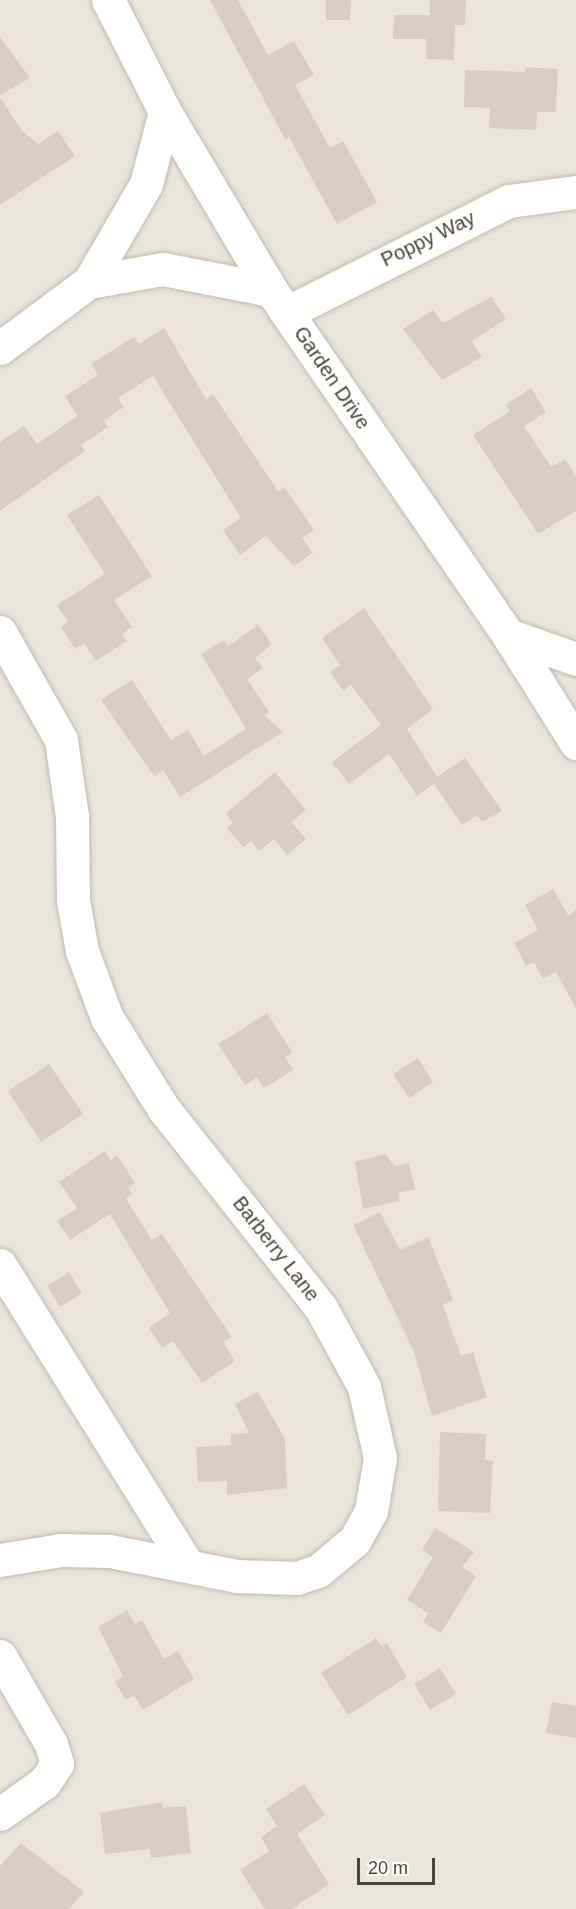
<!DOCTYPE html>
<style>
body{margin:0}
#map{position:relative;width:576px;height:1909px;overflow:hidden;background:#f6f3ec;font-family:Arial,sans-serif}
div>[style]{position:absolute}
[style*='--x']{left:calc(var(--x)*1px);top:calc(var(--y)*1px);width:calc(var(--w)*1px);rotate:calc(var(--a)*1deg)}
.residential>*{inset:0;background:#eae5da}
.building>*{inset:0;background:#d8cfc1}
.roads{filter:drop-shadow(0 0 2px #c2bbae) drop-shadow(0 0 2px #c2bbae)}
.minor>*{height:33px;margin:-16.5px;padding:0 16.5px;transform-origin:16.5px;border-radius:16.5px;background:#fff}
span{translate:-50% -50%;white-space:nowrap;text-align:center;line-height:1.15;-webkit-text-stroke:4.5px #fff;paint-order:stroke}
.street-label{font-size:20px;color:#4b4439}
.scale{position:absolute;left:357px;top:1858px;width:78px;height:27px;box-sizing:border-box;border:3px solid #4b4439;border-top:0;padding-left:8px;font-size:18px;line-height:21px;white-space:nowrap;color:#4b4439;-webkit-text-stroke:4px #fff;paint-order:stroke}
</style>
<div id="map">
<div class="residential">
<i style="clip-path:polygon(0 0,576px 0,576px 1909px,0 1909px,0 1283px,211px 1577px,0 1247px)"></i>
</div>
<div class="building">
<i style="clip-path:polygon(210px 0,238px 0,268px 55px,294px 41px,314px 75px,295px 85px,330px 148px,343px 141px,377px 202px,337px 224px,289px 137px,285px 139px)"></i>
<i style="clip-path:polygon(326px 0,351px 0,350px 20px,326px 20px)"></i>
<i style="clip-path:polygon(430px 0,466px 0,465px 25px,455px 25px,454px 60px,426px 59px,426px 39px,393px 39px,394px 15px,430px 15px)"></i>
<i style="clip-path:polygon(0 37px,30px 78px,0 95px)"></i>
<i style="clip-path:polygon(525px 67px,558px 69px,556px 112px,537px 112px,536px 130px,489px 128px,490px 108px,464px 107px,465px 70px,525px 72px)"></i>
<i style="clip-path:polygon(0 97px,22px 131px,38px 144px,58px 131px,75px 156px,0 205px)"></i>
<i style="clip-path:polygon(491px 297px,506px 319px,472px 341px,482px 357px,442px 380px,403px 329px,433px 310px,443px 323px)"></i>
<i style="clip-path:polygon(164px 328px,206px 399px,213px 394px,278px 491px,284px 487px,314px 530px,302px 538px,313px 553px,294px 566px,266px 536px,240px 555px,223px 530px,241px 518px,153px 376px,118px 398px,124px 407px,104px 420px,108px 427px,81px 445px,85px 451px,0 511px,0 442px,24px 426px,37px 444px,77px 416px,65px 396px,98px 375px,91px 364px,134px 337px,139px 344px)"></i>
<i style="clip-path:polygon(531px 388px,546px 412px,524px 426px,551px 467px,565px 459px,576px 477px,576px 511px,538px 534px,473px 435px,510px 411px,505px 405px)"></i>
<i style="clip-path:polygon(99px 495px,152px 576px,114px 600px,132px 627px,122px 634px,127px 641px,96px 661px,84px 643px,75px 649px,61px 627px,68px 622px,57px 605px,105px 574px,67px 515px)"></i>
<i style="clip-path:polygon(364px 608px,433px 709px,407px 729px,437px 777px,465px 758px,502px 811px,482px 822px,477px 815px,462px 825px,434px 784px,417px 796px,389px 754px,349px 784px,332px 762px,381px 725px,351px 685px,343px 691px,330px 672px,340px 665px,322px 638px)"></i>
<i style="clip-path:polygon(258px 625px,272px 644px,255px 658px,263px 668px,247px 679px,269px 712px,264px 715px,283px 732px,180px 797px,163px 770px,154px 776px,101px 700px,132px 680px,171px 740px,188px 730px,204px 756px,246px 729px,201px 654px,224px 640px,228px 646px)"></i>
<i style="clip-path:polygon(275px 772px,306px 810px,291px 822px,306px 839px,287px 855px,274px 839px,259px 851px,251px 841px,243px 847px,227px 828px,233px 823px,226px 813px)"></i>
<i style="clip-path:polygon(553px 889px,568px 915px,576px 910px,576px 1008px,556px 972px,543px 979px,534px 962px,526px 966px,514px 943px,538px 930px,525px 905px)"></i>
<i style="clip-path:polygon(267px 1013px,292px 1052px,285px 1057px,293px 1070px,264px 1088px,257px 1077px,245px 1085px,218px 1044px)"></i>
<i style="clip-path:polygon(418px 1058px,433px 1082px,409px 1098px,393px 1074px)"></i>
<i style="clip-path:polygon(49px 1064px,83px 1114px,41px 1142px,8px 1091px)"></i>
<i style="clip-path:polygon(105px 1151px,111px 1160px,117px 1155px,135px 1183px,128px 1188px,132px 1194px,126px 1199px,152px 1240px,162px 1234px,232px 1337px,223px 1342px,235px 1361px,202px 1383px,173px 1341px,162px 1348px,149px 1328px,170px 1313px,110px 1214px,70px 1240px,57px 1221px,77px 1208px,59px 1182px)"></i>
<i style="clip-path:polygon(385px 1154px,395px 1166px,409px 1163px,415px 1189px,398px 1193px,400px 1201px,363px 1209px,355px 1162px)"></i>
<i style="clip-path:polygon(380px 1212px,400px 1250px,428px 1237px,453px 1300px,443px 1305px,461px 1356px,473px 1352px,487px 1397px,432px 1416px,414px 1352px,353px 1225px)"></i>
<i style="clip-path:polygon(69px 1272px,82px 1293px,60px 1307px,47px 1286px)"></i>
<i style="clip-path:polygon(258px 1392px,285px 1439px,287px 1488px,227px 1495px,227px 1481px,198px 1482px,196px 1447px,231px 1445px,231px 1434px,249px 1433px,235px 1404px)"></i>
<i style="clip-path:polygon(440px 1432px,486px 1434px,485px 1460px,493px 1461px,490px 1513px,438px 1511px)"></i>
<i style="clip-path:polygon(435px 1528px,474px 1552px,462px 1567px,476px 1576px,441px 1633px,423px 1622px,428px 1613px,407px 1600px,433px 1557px,422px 1550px)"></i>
<i style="clip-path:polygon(127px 1610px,135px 1624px,142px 1620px,164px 1659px,178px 1651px,194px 1679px,143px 1710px,134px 1695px,126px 1700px,115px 1682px,123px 1676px,98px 1627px)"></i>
<i style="clip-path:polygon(376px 1638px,381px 1646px,387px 1643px,407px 1677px,348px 1715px,321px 1673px)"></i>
<i style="clip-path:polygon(440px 1668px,456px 1694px,430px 1710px,414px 1684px)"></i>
<i style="clip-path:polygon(552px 1702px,576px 1706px,576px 1738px,546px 1733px)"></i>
<i style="clip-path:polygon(304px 1784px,325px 1815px,297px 1834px,329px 1884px,292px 1909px,265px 1909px,240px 1870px,269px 1851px,261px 1837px,277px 1826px,266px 1809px)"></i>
<i style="clip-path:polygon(162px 1802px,163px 1808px,186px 1806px,191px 1853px,151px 1858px,150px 1849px,105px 1854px,100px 1813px)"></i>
<i style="clip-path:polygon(21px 1843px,84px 1892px,69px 1909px,0 1909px,0 1866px)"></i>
</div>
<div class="roads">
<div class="minor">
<i style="--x:108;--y:0;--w:126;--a:63"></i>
<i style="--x:165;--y:112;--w:207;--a:59.2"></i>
<i style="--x:271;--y:290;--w:419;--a:55.5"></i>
<i style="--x:508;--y:635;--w:128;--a:57.8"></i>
<i style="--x:89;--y:282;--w:75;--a:-10"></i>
<i style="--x:163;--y:269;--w:110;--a:11"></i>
<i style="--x:288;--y:312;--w:247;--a:-26.7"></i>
<i style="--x:509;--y:201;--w:68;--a:-7.7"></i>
<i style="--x:0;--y:348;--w:111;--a:-36.6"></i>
<i style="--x:89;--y:282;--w:113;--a:-59.8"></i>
<i style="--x:146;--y:184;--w:74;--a:-75.2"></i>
<i style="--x:0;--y:632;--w:124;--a:60.5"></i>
<i style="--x:61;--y:740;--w:77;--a:81.8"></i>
<i style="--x:72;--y:816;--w:84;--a:89.3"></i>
<i style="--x:73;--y:900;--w:52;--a:80"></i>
<i style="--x:82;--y:951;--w:72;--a:69.5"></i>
<i style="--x:107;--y:1018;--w:106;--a:58.1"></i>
<i style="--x:163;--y:1108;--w:255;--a:51.7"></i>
<i style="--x:321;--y:1308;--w:90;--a:61.4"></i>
<i style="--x:364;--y:1387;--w:73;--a:77.3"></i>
<i style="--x:380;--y:1458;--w:54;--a:99.6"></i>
<i style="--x:371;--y:1511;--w:33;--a:119"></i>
<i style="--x:355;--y:1540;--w:48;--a:140"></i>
<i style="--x:318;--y:1571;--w:22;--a:162"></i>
<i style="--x:297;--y:1578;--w:60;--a:-178.1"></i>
<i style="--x:237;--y:1576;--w:129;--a:-168.9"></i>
<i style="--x:110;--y:1551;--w:49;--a:-178.8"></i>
<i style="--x:61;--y:1550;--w:62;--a:170.7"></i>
<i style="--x:508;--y:635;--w:72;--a:19.4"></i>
<i style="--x:0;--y:1265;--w:355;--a:58"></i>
<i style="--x:0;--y:1656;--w:102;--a:59.9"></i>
<i style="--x:51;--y:1744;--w:21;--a:73"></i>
<i style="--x:57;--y:1764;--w:22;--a:124"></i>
<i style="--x:45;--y:1782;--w:55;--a:144.6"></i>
</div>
</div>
<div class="street-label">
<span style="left:428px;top:239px;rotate:-26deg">Poppy Way</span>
<span style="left:332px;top:378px;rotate:56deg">Garden Drive</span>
<span style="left:276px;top:1249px;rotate:52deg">Barberry Lane</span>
</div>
<div class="scale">20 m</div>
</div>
